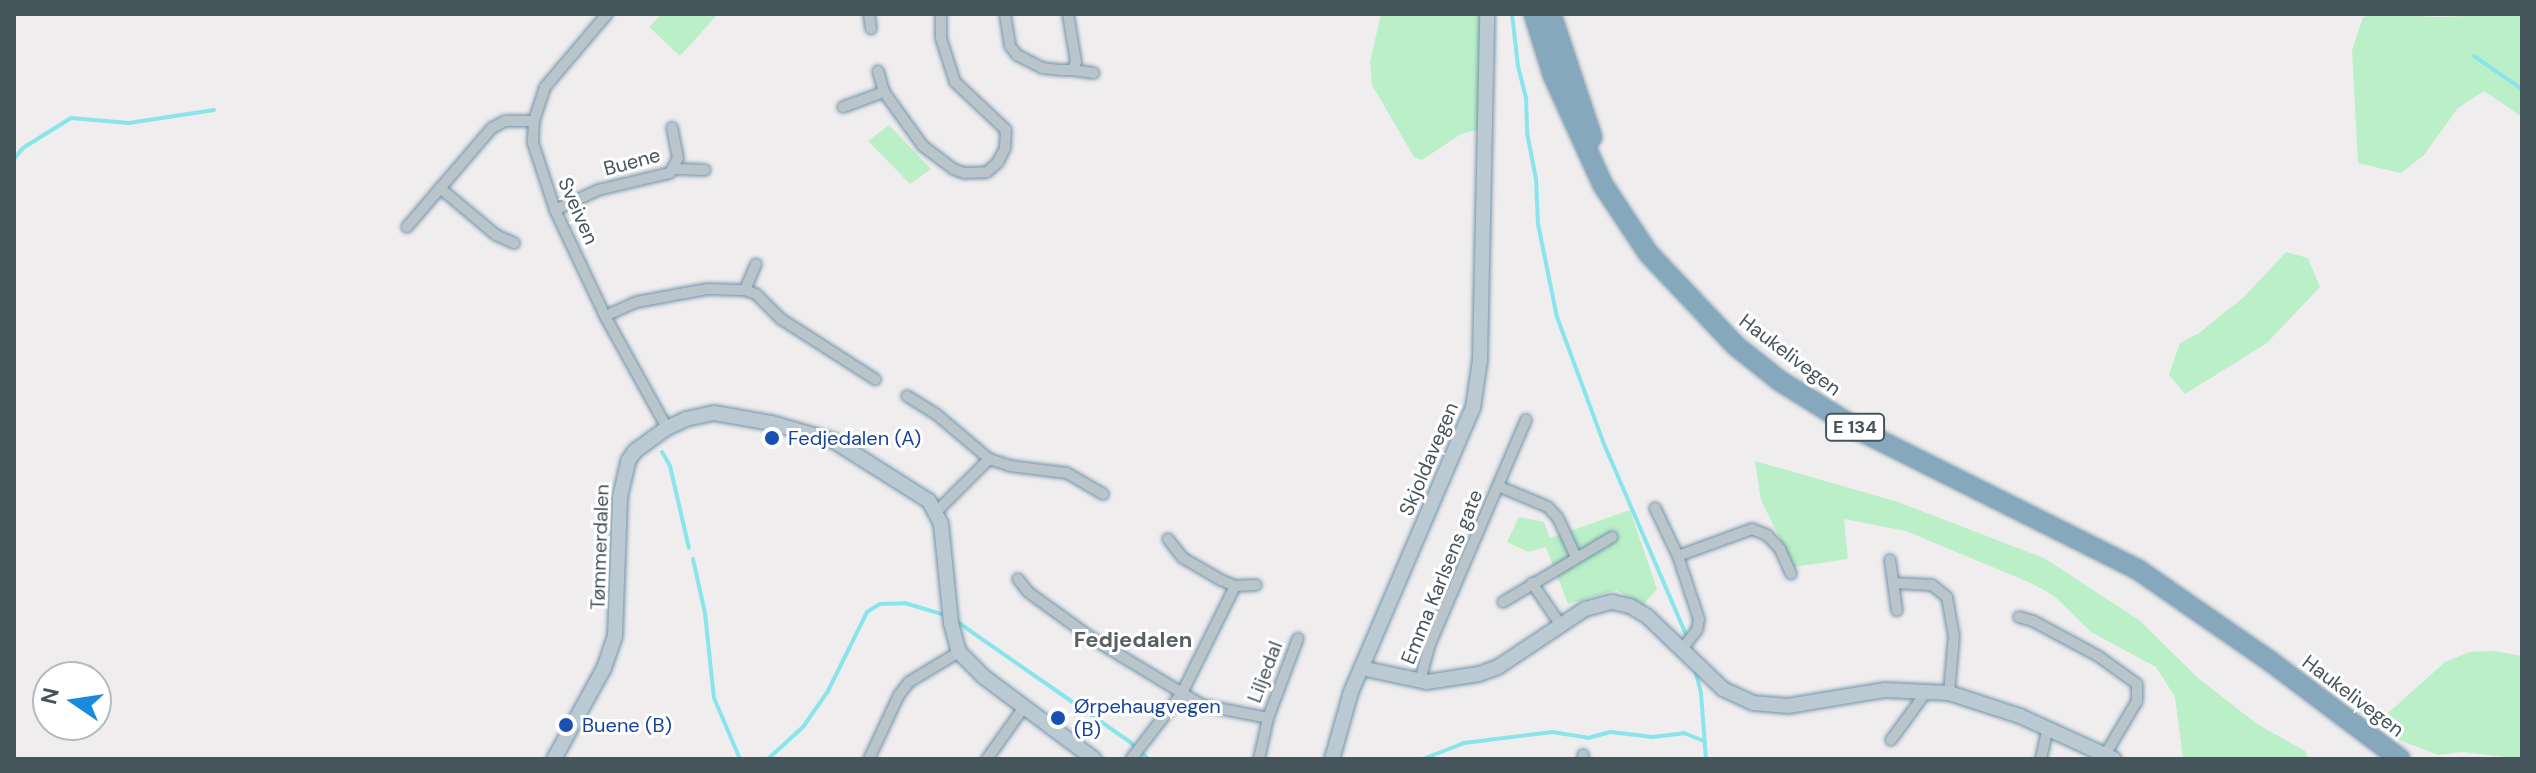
<!DOCTYPE html>
<meta charset="utf-8">
<style>
body{margin:0}
#map{position:relative;width:2536px;height:773px;overflow:hidden;background:#f0edee;font-family:"DM Sans",sans-serif}
div>[style]{position:absolute}
[style*='--x']{left:calc(var(--x)*1px);top:calc(var(--y)*1px);width:calc(var(--w)*1px);rotate:calc(var(--a)*1deg)}
.green>*{inset:0;background:#bbefc8}
.stream>*{height:4px;margin:-2px;padding:0 2px;transform-origin:2px;border-radius:2px;background:#88e5ec}
.roads{filter:drop-shadow(0 0 2px #7093a9) drop-shadow(0 0 2px #7093a9)}
.street>*{height:10px;margin:-5px;padding:0 5px;transform-origin:5px;border-radius:5px;background:#b9c4cb}
.secondary>*{height:14px;margin:-7px;padding:0 7px;transform-origin:7px;border-radius:7px;background:#bbc9d2}
.highway>*{height:18px;margin:-9px;padding:0 9px;transform-origin:9px;border-radius:9px;background:#85a8bd}
.dots>*{width:22px;height:22px;translate:-50% -50%;box-sizing:border-box;border:4px solid #fff;border-radius:50%}
span{translate:-50% -50%;white-space:nowrap;text-align:center;line-height:1.15;-webkit-text-stroke:6px #fff;paint-order:stroke}
.shield-label span{padding:2px 6px;background:#fff;border:2px solid;border-radius:6px;-webkit-text-stroke-width:0}
.shield-label{font-size:18px;color:#46545b;font-weight:700}
.street-label{font-size:20px;color:#46545b}
.transit-label{font-size:20px;color:#164399}
.left{translate:0 -50%;text-align:left}
.neighbourhood-label{font-size:22px;color:#5a5f63;font-weight:700}
.frame{position:absolute;inset:0;border:16px solid #46545b;pointer-events:none}
.north{position:absolute;left:32px;top:661px;width:80px;height:80px;box-sizing:border-box;background:#fff;border:2px solid #b5bbbd;border-radius:50%;rotate:283deg;font-size:22px;font-weight:700;line-height:32px;text-align:center;color:#46545b}
.north::after{content:'';display:block;margin:auto;width:28px;height:36px;background:#198adf;clip-path:polygon(50% 0,100% 100%,50% 72%,0 100%)}
</style>
<div id="map">
<div class="green">
<i style="clip-path:polygon(661px 14px,718px 14px,680px 56px,649px 27px)"></i>
<i style="clip-path:polygon(1381px 14px,1484px 14px,1484px 128px,1461px 134px,1422px 160px,1414px 157px,1372px 85px,1370px 62px)"></i>
<i style="clip-path:polygon(2381px 14px,2437px 17px,2522px 14px,2522px 117px,2484px 91px,2458px 108px,2424px 155px,2401px 173px,2358px 163px,2352px 51px,2363px 17px)"></i>
<i style="clip-path:polygon(889px 125px,931px 169px,910px 184px,868px 141px)"></i>
<i style="clip-path:polygon(2286px 252px,2308px 258px,2320px 287px,2267px 343px,2185px 394px,2169px 375px,2180px 343px,2199px 333px,2244px 297px)"></i>
<i style="clip-path:polygon(1755px 461px,1898px 502px,2044px 558px,2139px 620px,2198px 678px,2257px 724px,2305px 751px,2309px 759px,2183px 759px,2175px 697px,2156px 667px,2091px 632px,2054px 596px,2031px 583px,1906px 531px,1844px 519px,1848px 559px,1794px 567px,1761px 500px)"></i>
<i style="clip-path:polygon(1630px 510px,1657px 589px,1643px 605px,1616px 590px,1568px 604px,1546px 547px,1528px 552px,1507px 542px,1519px 517px,1544px 522px,1550px 538px)"></i>
<i style="clip-path:polygon(2494px 651px,2522px 656px,2522px 759px,2462px 752px,2438px 755px,2397px 739px,2377px 723px,2445px 662px,2469px 652px)"></i>
</div>
<div class="stream">
<i style="--x:1512;--y:14;--w:52;--a:83.4"></i>
<i style="--x:1518;--y:66;--w:32;--a:76"></i>
<i style="--x:1526;--y:97;--w:36;--a:88"></i>
<i style="--x:1527;--y:133;--w:47;--a:78.9"></i>
<i style="--x:1536;--y:179;--w:45;--a:87.5"></i>
<i style="--x:1538;--y:224;--w:95;--a:78.5"></i>
<i style="--x:1557;--y:317;--w:135;--a:69.7"></i>
<i style="--x:1604;--y:444;--w:210;--a:66.7"></i>
<i style="--x:2474;--y:56;--w:58;--a:34.5"></i>
<i style="--x:14;--y:159;--w:14;--a:-51"></i>
<i style="--x:23;--y:148;--w:57;--a:-32"></i>
<i style="--x:71;--y:118;--w:58;--a:4.9"></i>
<i style="--x:129;--y:123;--w:86;--a:-8.7"></i>
<i style="--x:662;--y:452;--w:16;--a:60"></i>
<i style="--x:670;--y:466;--w:84;--a:77"></i>
<i style="--x:693;--y:559;--w:55;--a:77.5"></i>
<i style="--x:705;--y:613;--w:85;--a:84"></i>
<i style="--x:714;--y:698;--w:66;--a:66.9"></i>
<i style="--x:956;--y:621;--w:212;--a:34.8"></i>
<i style="--x:1130;--y:742;--w:25;--a:43"></i>
<i style="--x:1695;--y:669;--w:25;--a:76"></i>
<i style="--x:1701;--y:693;--w:66;--a:85.7"></i>
<i style="--x:768;--y:759;--w:47;--a:-42.4"></i>
<i style="--x:803;--y:727;--w:44;--a:-55.2"></i>
<i style="--x:828;--y:691;--w:88;--a:-63.7"></i>
<i style="--x:867;--y:612;--w:15;--a:-32"></i>
<i style="--x:880;--y:604;--w:25;--a:-2"></i>
<i style="--x:905;--y:603;--w:42;--a:16.7"></i>
<i style="--x:1423;--y:759;--w:44;--a:-21.3"></i>
<i style="--x:1464;--y:743;--w:89;--a:-7.1"></i>
<i style="--x:1552;--y:732;--w:36;--a:9"></i>
<i style="--x:1588;--y:738;--w:24;--a:-15"></i>
<i style="--x:1611;--y:732;--w:42;--a:6.8"></i>
<i style="--x:1653;--y:737;--w:31;--a:-7"></i>
<i style="--x:1684;--y:733;--w:22;--a:22"></i>
</div>
<div class="roads">
<div class="street">
<i style="--x:607;--y:14;--w:96;--a:130.3"></i>
<i style="--x:545;--y:87;--w:36;--a:108"></i>
<i style="--x:534;--y:121;--w:22;--a:93"></i>
<i style="--x:533;--y:143;--w:71;--a:71.8"></i>
<i style="--x:555;--y:210;--w:117;--a:64.7"></i>
<i style="--x:605;--y:316;--w:128;--a:61"></i>
<i style="--x:869;--y:14;--w:15;--a:82"></i>
<i style="--x:1005;--y:14;--w:32;--a:81"></i>
<i style="--x:1010;--y:46;--w:11;--a:52"></i>
<i style="--x:1017;--y:55;--w:28;--a:27"></i>
<i style="--x:1042;--y:68;--w:18;--a:6"></i>
<i style="--x:1060;--y:70;--w:12;--a:0"></i>
<i style="--x:1072;--y:70;--w:9;--a:-63"></i>
<i style="--x:1076;--y:62;--w:49;--a:-99.5"></i>
<i style="--x:1072;--y:70;--w:22;--a:8"></i>
<i style="--x:878;--y:71;--w:22;--a:74"></i>
<i style="--x:884;--y:92;--w:67;--a:54.2"></i>
<i style="--x:923;--y:146;--w:38;--a:37"></i>
<i style="--x:953;--y:169;--w:12;--a:20"></i>
<i style="--x:964;--y:173;--w:23;--a:-2"></i>
<i style="--x:987;--y:172;--w:15;--a:-42"></i>
<i style="--x:998;--y:162;--w:16;--a:-63"></i>
<i style="--x:1005;--y:148;--w:18;--a:-87"></i>
<i style="--x:1006;--y:130;--w:70;--a:-136.7"></i>
<i style="--x:955;--y:82;--w:46;--a:-107.7"></i>
<i style="--x:941;--y:38;--w:24;--a:-90"></i>
<i style="--x:843;--y:107;--w:44;--a:-20.1"></i>
<i style="--x:675;--y:169;--w:30;--a:2"></i>
<i style="--x:440;--y:188;--w:73;--a:40"></i>
<i style="--x:496;--y:235;--w:20;--a:24"></i>
<i style="--x:555;--y:210;--w:47;--a:-24.9"></i>
<i style="--x:598;--y:190;--w:74;--a:-13.3"></i>
<i style="--x:670;--y:173;--w:17;--a:-62"></i>
<i style="--x:678;--y:158;--w:31;--a:-101"></i>
<i style="--x:407;--y:227;--w:130;--a:-49.4"></i>
<i style="--x:492;--y:128;--w:15;--a:-28"></i>
<i style="--x:505;--y:121;--w:29;--a:0"></i>
<i style="--x:745;--y:290;--w:28;--a:-67"></i>
<i style="--x:605;--y:316;--w:35;--a:-24"></i>
<i style="--x:637;--y:302;--w:49;--a:-10.6"></i>
<i style="--x:685;--y:293;--w:23;--a:-10"></i>
<i style="--x:708;--y:289;--w:37;--a:2"></i>
<i style="--x:745;--y:290;--w:12;--a:20"></i>
<i style="--x:756;--y:294;--w:35;--a:45"></i>
<i style="--x:781;--y:319;--w:112;--a:32.6"></i>
<i style="--x:907;--y:396;--w:34;--a:32"></i>
<i style="--x:936;--y:414;--w:70;--a:40.3"></i>
<i style="--x:989;--y:459;--w:22;--a:18"></i>
<i style="--x:1010;--y:466;--w:57;--a:7"></i>
<i style="--x:1067;--y:473;--w:42;--a:30.3"></i>
<i style="--x:1498;--y:486;--w:54;--a:22.8"></i>
<i style="--x:1548;--y:507;--w:15;--a:48"></i>
<i style="--x:1558;--y:518;--w:43;--a:65.2"></i>
<i style="--x:1655;--y:508;--w:53;--a:64.4"></i>
<i style="--x:1678;--y:556;--w:66;--a:71.6"></i>
<i style="--x:1699;--y:619;--w:11;--a:100"></i>
<i style="--x:1697;--y:630;--w:24;--a:128"></i>
<i style="--x:937;--y:511;--w:74;--a:-45"></i>
<i style="--x:1168;--y:539;--w:24;--a:52"></i>
<i style="--x:1183;--y:558;--w:44;--a:30.1"></i>
<i style="--x:1221;--y:580;--w:15;--a:23"></i>
<i style="--x:1235;--y:586;--w:21;--a:-3"></i>
<i style="--x:1678;--y:556;--w:79;--a:-20"></i>
<i style="--x:1752;--y:529;--w:16;--a:22"></i>
<i style="--x:1767;--y:535;--w:19;--a:47"></i>
<i style="--x:1780;--y:549;--w:27;--a:66"></i>
<i style="--x:1890;--y:560;--w:51;--a:82.2"></i>
<i style="--x:1018;--y:579;--w:16;--a:52"></i>
<i style="--x:1028;--y:592;--w:80;--a:35.9"></i>
<i style="--x:1093;--y:639;--w:127;--a:31.2"></i>
<i style="--x:1202;--y:705;--w:67;--a:11.1"></i>
<i style="--x:1268;--y:718;--w:85;--a:-69.4"></i>
<i style="--x:1532;--y:583;--w:50;--a:55.7"></i>
<i style="--x:1894;--y:583;--w:38;--a:3"></i>
<i style="--x:1932;--y:585;--w:19;--a:39"></i>
<i style="--x:1947;--y:597;--w:39;--a:80"></i>
<i style="--x:1954;--y:635;--w:58;--a:94.9"></i>
<i style="--x:1503;--y:602;--w:127;--a:-30.8"></i>
<i style="--x:2019;--y:617;--w:15;--a:16"></i>
<i style="--x:2033;--y:621;--w:74;--a:28.3"></i>
<i style="--x:2098;--y:656;--w:48;--a:35.7"></i>
<i style="--x:2137;--y:684;--w:17;--a:90"></i>
<i style="--x:2137;--y:701;--w:63;--a:120.7"></i>
<i style="--x:1420;--y:681;--w:38;--a:-75"></i>
<i style="--x:1430;--y:644;--w:244;--a:-66.8"></i>
<i style="--x:1891;--y:740;--w:61;--a:-53.7"></i>
<i style="--x:1583;--y:755;--w:4;--a:90"></i>
<i style="--x:869;--y:759;--w:71;--a:-64.9"></i>
<i style="--x:899;--y:695;--w:16;--a:-52"></i>
<i style="--x:909;--y:682;--w:58;--a:-31"></i>
<i style="--x:987;--y:759;--w:64;--a:-54.6"></i>
<i style="--x:1131;--y:759;--w:83;--a:-52.3"></i>
<i style="--x:1182;--y:693;--w:119;--a:-63.6"></i>
<i style="--x:1259;--y:759;--w:42;--a:-77.6"></i>
<i style="--x:2041;--y:759;--w:30;--a:-78"></i>
</div>
<div class="secondary">
<i style="--x:1361;--y:668;--w:67;--a:12"></i>
<i style="--x:1427;--y:682;--w:53;--a:-8.7"></i>
<i style="--x:1479;--y:674;--w:20;--a:-20"></i>
<i style="--x:1498;--y:667;--w:105;--a:-33.7"></i>
<i style="--x:1585;--y:609;--w:28;--a:-15"></i>
<i style="--x:1612;--y:602;--w:18;--a:13"></i>
<i style="--x:1630;--y:606;--w:21;--a:31"></i>
<i style="--x:1648;--y:617;--w:104;--a:43.8"></i>
<i style="--x:1723;--y:689;--w:33;--a:25"></i>
<i style="--x:1753;--y:703;--w:35;--a:5"></i>
<i style="--x:1788;--y:706;--w:98;--a:-9.4"></i>
<i style="--x:1885;--y:690;--w:64;--a:2.7"></i>
<i style="--x:1949;--y:693;--w:75;--a:17.9"></i>
<i style="--x:2020;--y:716;--w:103;--a:24.6"></i>
<i style="--x:554;--y:759;--w:104;--a:-61.2"></i>
<i style="--x:604;--y:668;--w:34;--a:-71"></i>
<i style="--x:615;--y:636;--w:139;--a:-87.9"></i>
<i style="--x:620;--y:497;--w:37;--a:-77"></i>
<i style="--x:628;--y:461;--w:12;--a:-55"></i>
<i style="--x:635;--y:451;--w:39;--a:-36"></i>
<i style="--x:667;--y:428;--w:21;--a:-25"></i>
<i style="--x:686;--y:419;--w:29;--a:-12"></i>
<i style="--x:714;--y:413;--w:59;--a:9.8"></i>
<i style="--x:772;--y:423;--w:65;--a:16.2"></i>
<i style="--x:834;--y:441;--w:112;--a:32.3"></i>
<i style="--x:929;--y:501;--w:26;--a:62"></i>
<i style="--x:941;--y:524;--w:100;--a:84.2"></i>
<i style="--x:951;--y:623;--w:30;--a:75"></i>
<i style="--x:959;--y:652;--w:35;--a:45"></i>
<i style="--x:984;--y:677;--w:137;--a:36.7"></i>
<i style="--x:1332;--y:759;--w:70;--a:-74.2"></i>
<i style="--x:1351;--y:692;--w:309;--a:-66.8"></i>
<i style="--x:1473;--y:408;--w:49;--a:-81.7"></i>
<i style="--x:1480;--y:360;--w:346;--a:-88.8"></i>
</div>
<div class="highway">
<i style="--x:1534;--y:14;--w:64;--a:72.7"></i>
<i style="--x:1553;--y:75;--w:121;--a:65.6"></i>
<i style="--x:1603;--y:185;--w:82;--a:56.5"></i>
<i style="--x:1648;--y:253;--w:128;--a:46.6"></i>
<i style="--x:1736;--y:346;--w:56;--a:38.5"></i>
<i style="--x:1780;--y:381;--w:93;--a:31.8"></i>
<i style="--x:1859;--y:430;--w:311;--a:26.6"></i>
<i style="--x:2137;--y:569;--w:162;--a:34.7"></i>
<i style="--x:2270;--y:661;--w:163;--a:37"></i>
<i style="--x:1551;--y:14;--w:130;--a:71.6"></i>
</div>
</div>
<div class="dots">
<i style="left:772px;top:438px;background:#1a4fb4"></i>
<i style="left:1058px;top:718px;background:#1a4fb4"></i>
<i style="left:566px;top:725px;background:#1a4fb4"></i>
</div>
<div class="shield-label">
<span style="left:1855px;top:427px">E 134</span>
</div>
<div class="street-label">
<span style="left:632px;top:162px;rotate:-15deg">Buene</span>
<span style="left:578px;top:211px;rotate:66deg">Sveiven</span>
<span style="left:1790px;top:355px;rotate:37deg">Haukelivegen</span>
<span style="left:1429px;top:459px;rotate:-67deg">Skjoldavegen</span>
<span style="left:600px;top:547px;rotate:-88deg">Tømmerdalen</span>
<span style="left:1442px;top:577px;rotate:-68deg">Emma Karlsens gate</span>
<span style="left:1265px;top:672px;rotate:-69deg">Liljedal</span>
<span style="left:2353px;top:696px;rotate:37deg">Haukelivegen</span>
</div>
<div class="transit-label">
<span class="left" style="left:788px;top:438px">Fedjedalen (A)</span>
<span class="left" style="left:1074px;top:718px">Ørpehaugvegen<br>(B)</span>
<span class="left" style="left:582px;top:725px">Buene (B)</span>
</div>
<div class="neighbourhood-label">
<span style="left:1133px;top:640px">Fedjedalen</span>
</div>
<div class="frame"></div>
<div class="north">N</div>
</div>
